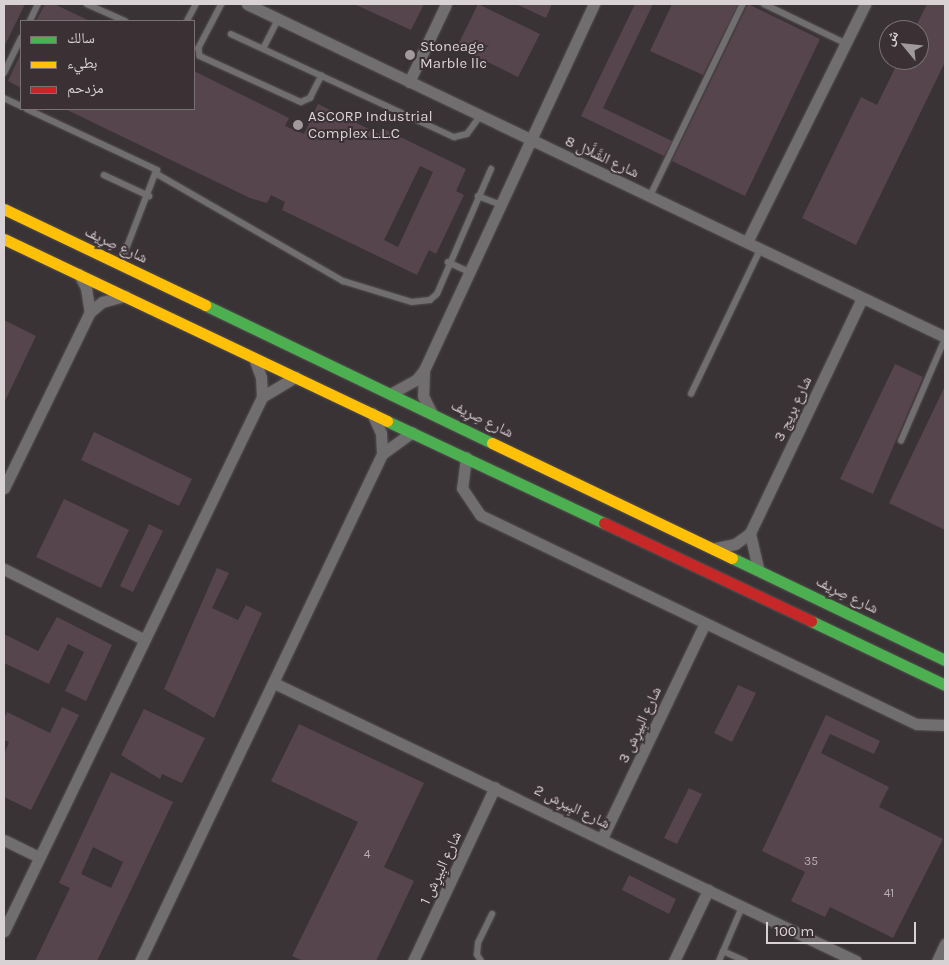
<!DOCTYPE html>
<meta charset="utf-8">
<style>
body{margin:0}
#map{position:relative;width:949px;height:965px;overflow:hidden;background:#393336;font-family:Karla,"Noto Naskh Arabic",sans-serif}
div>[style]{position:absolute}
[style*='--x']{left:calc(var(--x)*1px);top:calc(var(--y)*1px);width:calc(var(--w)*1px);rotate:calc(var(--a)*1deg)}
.building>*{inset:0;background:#57454d}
.roads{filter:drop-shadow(0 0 1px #554f51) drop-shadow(0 0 1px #554f51)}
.lane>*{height:5.5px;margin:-2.75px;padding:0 2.75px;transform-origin:2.75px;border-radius:2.75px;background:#716e6f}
.street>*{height:11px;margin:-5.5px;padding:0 5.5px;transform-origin:5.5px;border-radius:5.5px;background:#716e6f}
.fast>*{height:11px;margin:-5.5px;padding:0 5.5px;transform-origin:5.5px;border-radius:5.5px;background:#4caf50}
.slow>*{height:11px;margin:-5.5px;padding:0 5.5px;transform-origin:5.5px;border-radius:5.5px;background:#ffc107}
.jam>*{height:11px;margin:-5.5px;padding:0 5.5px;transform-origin:5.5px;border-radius:5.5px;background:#c62828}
.dots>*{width:14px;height:14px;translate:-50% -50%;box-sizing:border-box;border:2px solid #3b3135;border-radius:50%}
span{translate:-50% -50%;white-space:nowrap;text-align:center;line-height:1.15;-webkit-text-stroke:4px #3b3135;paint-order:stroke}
.number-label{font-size:12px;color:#b8afb2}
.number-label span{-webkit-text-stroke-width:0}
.poi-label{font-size:15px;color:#d8d2d4}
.left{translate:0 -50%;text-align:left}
.street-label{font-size:15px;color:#d8d2d4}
.frame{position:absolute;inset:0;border:5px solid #d8d2d4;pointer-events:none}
.legend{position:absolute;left:20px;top:20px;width:175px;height:90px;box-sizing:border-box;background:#3b3135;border:1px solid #7a7175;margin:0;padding:6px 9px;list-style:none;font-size:15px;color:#d8d2d4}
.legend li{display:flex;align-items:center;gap:10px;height:25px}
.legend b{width:25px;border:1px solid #7a7175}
.north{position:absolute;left:879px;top:20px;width:50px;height:50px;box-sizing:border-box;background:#3b3135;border:1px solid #7a7175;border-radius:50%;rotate:298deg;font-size:14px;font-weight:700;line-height:20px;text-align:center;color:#d8d2d4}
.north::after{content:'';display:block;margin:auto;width:18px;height:22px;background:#a09a9d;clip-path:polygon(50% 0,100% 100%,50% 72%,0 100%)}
.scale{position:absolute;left:766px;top:922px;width:150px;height:22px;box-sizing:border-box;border:2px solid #d8d2d4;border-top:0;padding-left:6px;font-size:15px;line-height:18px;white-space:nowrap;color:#d8d2d4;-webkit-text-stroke:4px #3b3135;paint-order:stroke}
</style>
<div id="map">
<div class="building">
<i style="clip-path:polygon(4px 4px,25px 4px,4px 47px)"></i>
<i style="clip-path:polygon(45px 4px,54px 4px,90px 21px,36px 21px)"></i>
<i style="clip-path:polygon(354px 4px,424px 4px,411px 30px)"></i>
<i style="clip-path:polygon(478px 4px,540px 34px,518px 77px,457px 47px)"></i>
<i style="clip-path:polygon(516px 4px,552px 4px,546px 18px)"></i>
<i style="clip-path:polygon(635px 4px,653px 4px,603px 108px,672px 141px,664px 156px,581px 116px)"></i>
<i style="clip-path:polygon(672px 4px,738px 4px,703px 75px,650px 51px)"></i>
<i style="clip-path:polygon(748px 4px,820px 39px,745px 196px,672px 161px)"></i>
<i style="clip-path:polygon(927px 4px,945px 4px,945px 62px,856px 245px,802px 218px,861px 97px,877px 105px,899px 60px,919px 60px,919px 30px,914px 30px)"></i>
<i style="clip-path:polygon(21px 53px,21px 88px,8px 81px)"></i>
<i style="clip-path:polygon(evenodd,194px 71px,289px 118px,285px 126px,304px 134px,318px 104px,379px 134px,382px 128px,466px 169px,456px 191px,464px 195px,436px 254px,429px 250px,417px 275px,282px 210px,285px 202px,271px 195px,267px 203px,250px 198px,65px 109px,194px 109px,194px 71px,420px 166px,433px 172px,398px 247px,384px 240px,420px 166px)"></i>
<i style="clip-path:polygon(4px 320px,36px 336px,4px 403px)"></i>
<i style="clip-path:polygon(895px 364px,923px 377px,873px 494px,840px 479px)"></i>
<i style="clip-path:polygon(945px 386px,945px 530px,889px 503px)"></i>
<i style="clip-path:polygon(94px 432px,192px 479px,179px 506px,81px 460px)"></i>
<i style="clip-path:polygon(64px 499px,129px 530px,101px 588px,36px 557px)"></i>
<i style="clip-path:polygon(149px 524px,163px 531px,133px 592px,120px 586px)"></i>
<i style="clip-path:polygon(217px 568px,229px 573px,212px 608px,238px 620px,246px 605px,262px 613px,214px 718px,164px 689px)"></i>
<i style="clip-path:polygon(57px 617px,112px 645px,86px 701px,65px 691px,84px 652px,68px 644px,49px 684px,4px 663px,4px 634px,38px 651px)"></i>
<i style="clip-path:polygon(738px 685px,756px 693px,732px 742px,714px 733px)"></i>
<i style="clip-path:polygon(62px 707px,79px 715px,31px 810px,4px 797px,4px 754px,9px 742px,4px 740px,4px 718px,7px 712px,50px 733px)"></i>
<i style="clip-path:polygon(144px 709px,205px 738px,182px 783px,162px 774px,160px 779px,121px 755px)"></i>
<i style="clip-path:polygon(826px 715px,880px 741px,874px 754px,830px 734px,821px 753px,889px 787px,879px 807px,943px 839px,893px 938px,830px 907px,825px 917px,791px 901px,805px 872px,762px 851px)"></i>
<i style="clip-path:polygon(299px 724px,424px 783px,384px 867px,414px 881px,376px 961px,303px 961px,292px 956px,358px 822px,271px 781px)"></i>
<i style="clip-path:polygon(evenodd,111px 772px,173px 802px,97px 961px,35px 961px,70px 888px,59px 883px,111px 772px,93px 847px,123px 862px,111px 888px,81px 874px,93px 847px)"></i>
<i style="clip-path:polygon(689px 788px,702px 794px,677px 844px,664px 838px)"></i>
<i style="clip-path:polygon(629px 875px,676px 899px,669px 914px,622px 890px)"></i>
</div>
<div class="roads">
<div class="lane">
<i style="--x:87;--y:4;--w:42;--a:24.1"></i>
<i style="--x:222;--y:4;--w:50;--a:117.6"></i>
<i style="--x:199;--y:48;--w:8;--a:83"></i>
<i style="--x:200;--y:56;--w:111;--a:24.5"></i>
<i style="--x:301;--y:102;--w:10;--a:-24"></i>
<i style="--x:310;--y:98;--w:25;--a:-63"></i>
<i style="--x:764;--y:4;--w:90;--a:25.7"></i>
<i style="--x:30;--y:21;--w:19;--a:-65"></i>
<i style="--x:187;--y:21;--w:19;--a:-62"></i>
<i style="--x:231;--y:34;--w:246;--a:24.8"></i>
<i style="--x:454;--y:137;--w:13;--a:-13"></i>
<i style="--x:467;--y:134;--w:22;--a:-54"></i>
<i style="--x:263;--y:49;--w:34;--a:-63"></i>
<i style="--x:4;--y:73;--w:39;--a:-64"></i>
<i style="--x:4;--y:98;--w:19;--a:25"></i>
<i style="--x:27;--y:109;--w:144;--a:25.1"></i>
<i style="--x:157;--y:170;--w:101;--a:111"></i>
<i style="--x:157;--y:174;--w:215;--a:29.9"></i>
<i style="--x:343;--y:281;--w:72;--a:16.9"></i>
<i style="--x:412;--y:302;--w:18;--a:-6"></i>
<i style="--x:430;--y:300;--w:9;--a:-41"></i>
<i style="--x:437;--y:294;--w:136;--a:-66.6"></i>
<i style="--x:104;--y:175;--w:50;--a:25"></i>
<i style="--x:478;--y:196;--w:22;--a:21"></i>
<i style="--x:650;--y:196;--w:213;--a:-64.2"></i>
<i style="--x:448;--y:262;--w:21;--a:25"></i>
<i style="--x:691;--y:394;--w:162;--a:-64.4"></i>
<i style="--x:901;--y:441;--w:111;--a:-66.7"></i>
<i style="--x:723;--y:951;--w:24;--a:24"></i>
<i style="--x:481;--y:961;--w:7;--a:-124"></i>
<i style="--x:477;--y:955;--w:12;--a:-85"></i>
<i style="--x:478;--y:943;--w:32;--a:-64"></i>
<i style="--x:719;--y:961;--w:59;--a:-66.9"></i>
</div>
<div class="street">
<i style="--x:247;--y:4;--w:773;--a:25.5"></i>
<i style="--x:409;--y:82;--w:86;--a:-64.6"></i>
<i style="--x:747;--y:242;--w:266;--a:-63.6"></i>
<i style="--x:79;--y:274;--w:16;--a:63"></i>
<i style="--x:86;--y:288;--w:24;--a:81"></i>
<i style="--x:254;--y:358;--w:20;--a:70"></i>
<i style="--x:261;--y:377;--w:20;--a:87"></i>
<i style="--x:424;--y:370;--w:26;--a:92"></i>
<i style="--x:423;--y:396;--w:18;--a:63"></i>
<i style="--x:392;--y:393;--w:29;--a:-29"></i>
<i style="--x:417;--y:379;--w:11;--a:-52"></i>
<i style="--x:424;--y:370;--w:404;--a:-65.1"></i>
<i style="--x:372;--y:413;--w:22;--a:66"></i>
<i style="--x:381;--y:433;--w:21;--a:87"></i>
<i style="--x:466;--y:457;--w:31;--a:97"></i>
<i style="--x:462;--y:488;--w:32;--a:56"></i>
<i style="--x:480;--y:515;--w:484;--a:25.6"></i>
<i style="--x:917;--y:724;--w:28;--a:2"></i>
<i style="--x:4;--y:488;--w:196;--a:-64"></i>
<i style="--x:90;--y:312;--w:16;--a:-40"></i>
<i style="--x:102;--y:302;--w:24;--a:-15"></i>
<i style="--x:716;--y:548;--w:19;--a:-12"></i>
<i style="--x:735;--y:544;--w:19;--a:-36"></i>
<i style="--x:758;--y:568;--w:36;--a:-103"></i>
<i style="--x:750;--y:533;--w:260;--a:-64.5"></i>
<i style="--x:4;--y:569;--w:156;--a:26.7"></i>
<i style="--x:274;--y:683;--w:645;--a:25.53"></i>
<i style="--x:602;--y:838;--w:236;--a:-64.4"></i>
<i style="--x:4;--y:840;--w:39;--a:26"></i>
<i style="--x:4;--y:931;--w:593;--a:-64.21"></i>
<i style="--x:262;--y:397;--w:39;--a:-31"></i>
<i style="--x:140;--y:961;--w:562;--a:-64.48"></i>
<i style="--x:382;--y:454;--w:37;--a:-36"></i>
<i style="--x:413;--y:961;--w:192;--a:-64.8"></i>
<i style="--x:674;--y:961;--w:79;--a:-64.4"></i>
<i style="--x:937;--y:961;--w:19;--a:-65"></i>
</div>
<div class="fast">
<i style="--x:205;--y:305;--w:318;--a:25.7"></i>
<i style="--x:387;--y:421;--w:240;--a:25.2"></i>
<i style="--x:732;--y:558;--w:236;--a:25.6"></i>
<i style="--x:811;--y:621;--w:148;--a:25.5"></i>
</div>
<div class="slow">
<i style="--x:4;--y:209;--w:223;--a:25.5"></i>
<i style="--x:4;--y:239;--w:424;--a:25.4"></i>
<i style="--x:492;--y:443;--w:266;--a:25.6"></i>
</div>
<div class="jam">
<i style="--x:604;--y:523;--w:229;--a:25.3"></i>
</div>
</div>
<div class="dots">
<i style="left:410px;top:55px;background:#a09a9d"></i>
<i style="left:298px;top:125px;background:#a09a9d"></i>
</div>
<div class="number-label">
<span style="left:367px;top:855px">4</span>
<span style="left:811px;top:862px">35</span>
<span style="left:889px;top:894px">41</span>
</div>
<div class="poi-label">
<span class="left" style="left:420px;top:55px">Stoneage<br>Marble llc</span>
<span class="left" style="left:308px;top:125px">ASCORP Industrial<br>Complex L.L.C</span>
</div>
<div class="street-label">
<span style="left:602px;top:157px;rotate:25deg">شارع الشَّلَّال 8</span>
<span style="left:116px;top:245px;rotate:25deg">شارع صِرِيف</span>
<span style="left:793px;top:409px;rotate:-65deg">شارع بريج 3</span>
<span style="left:482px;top:419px;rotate:26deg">شارع صِرِيف</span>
<span style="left:847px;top:595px;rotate:26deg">شارع صِرِيف</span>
<span style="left:640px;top:725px;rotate:-65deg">شارع البِيرِش 3</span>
<span style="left:572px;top:807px;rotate:26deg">شارع البِيرِش 2</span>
<span style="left:441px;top:868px;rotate:-65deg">شارع البِيرِش 1</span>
</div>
<div class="frame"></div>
<ul class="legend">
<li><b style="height:6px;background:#4caf50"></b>سالك</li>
<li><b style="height:6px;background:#ffc107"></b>بطيء</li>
<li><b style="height:6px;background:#c62828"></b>مزدحم</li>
</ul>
<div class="north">ش</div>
<div class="scale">100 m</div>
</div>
